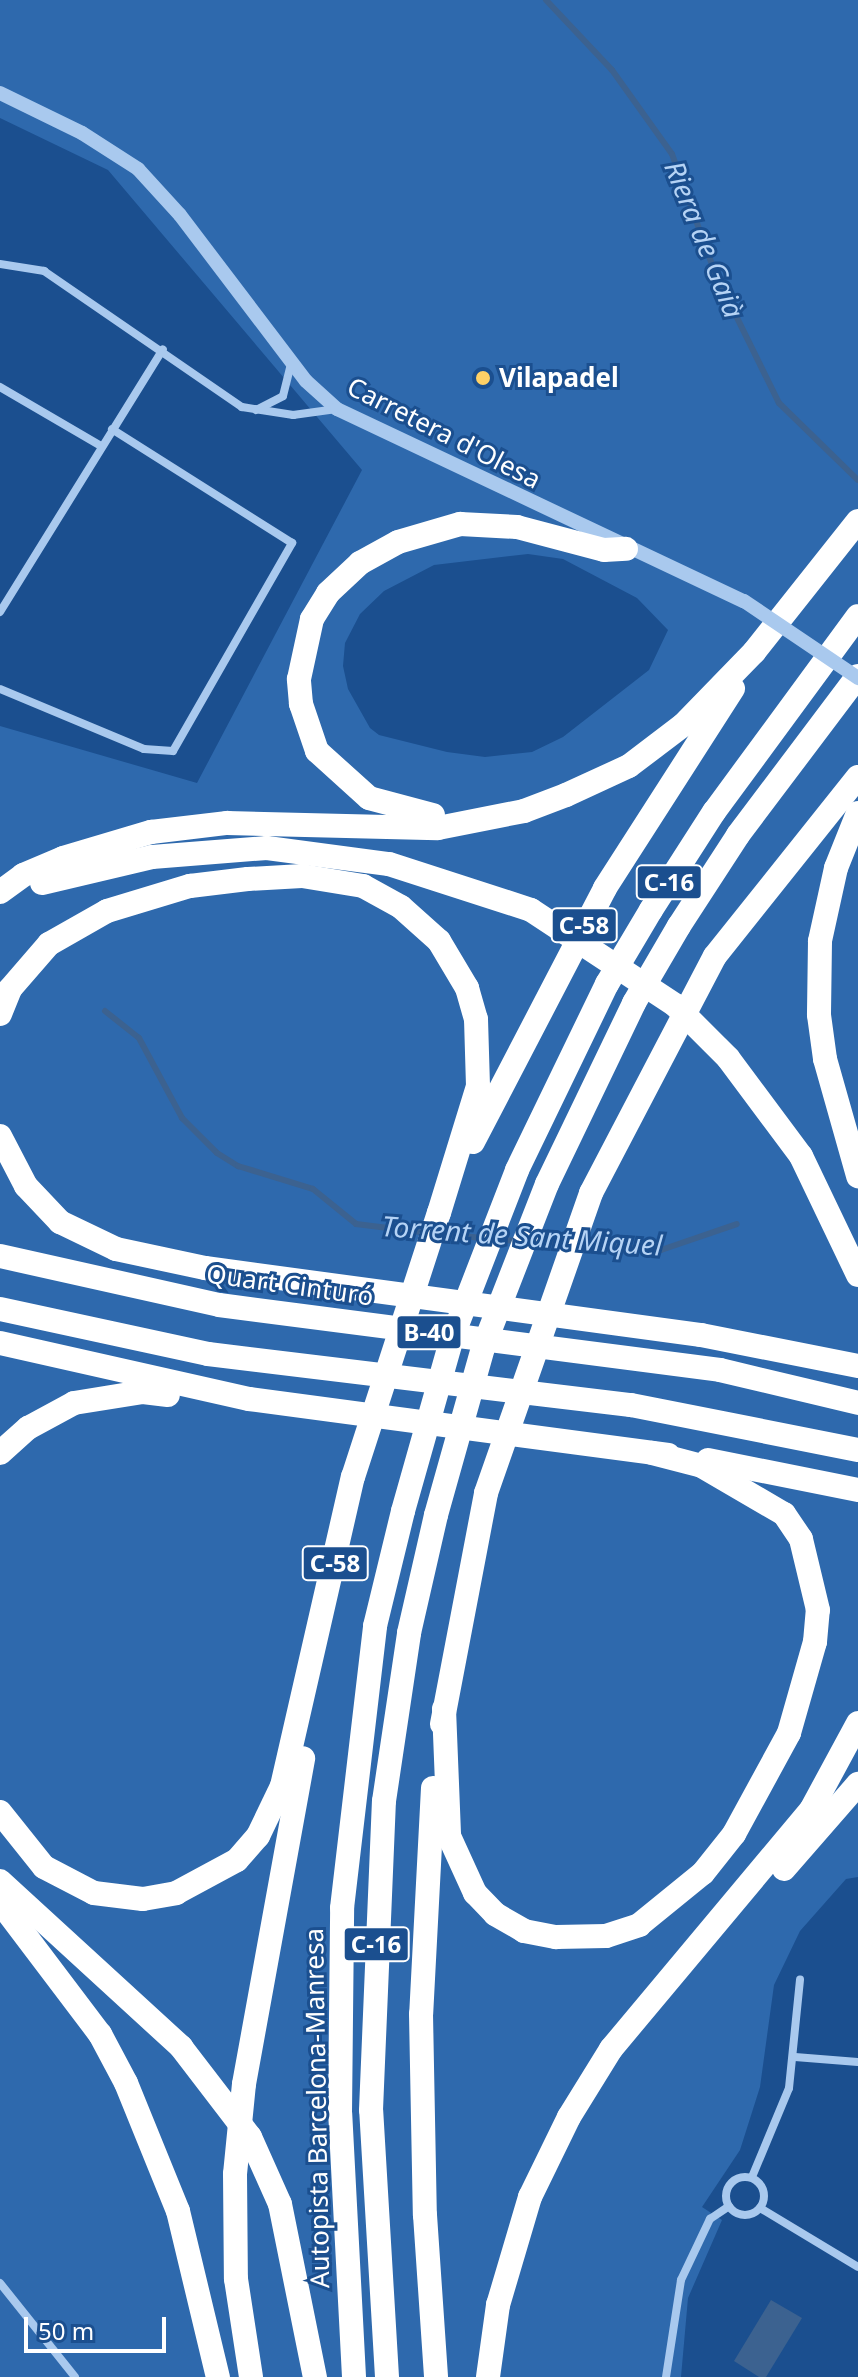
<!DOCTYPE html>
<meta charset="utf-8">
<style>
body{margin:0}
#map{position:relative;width:858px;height:2377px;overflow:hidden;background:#1b4f8f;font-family:"Noto Sans",sans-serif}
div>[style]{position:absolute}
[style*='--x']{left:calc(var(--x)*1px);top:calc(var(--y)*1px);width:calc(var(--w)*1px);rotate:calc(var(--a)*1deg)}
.green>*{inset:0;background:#2e69ad}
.water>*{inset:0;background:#3c6290}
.stream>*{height:6px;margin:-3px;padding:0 3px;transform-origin:3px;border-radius:3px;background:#3c6290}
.minor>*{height:8px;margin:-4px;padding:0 4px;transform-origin:4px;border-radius:4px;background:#a9c9ee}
.minor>.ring{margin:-4px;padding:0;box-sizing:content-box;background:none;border:8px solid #a9c9ee;border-radius:50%}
.tertiary>*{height:14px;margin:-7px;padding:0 7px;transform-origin:7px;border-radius:7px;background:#a9c9ee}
.motorway>*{height:24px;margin:-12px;padding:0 12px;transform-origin:12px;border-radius:12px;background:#fff}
.tertiary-bridge>*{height:14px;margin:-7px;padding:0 7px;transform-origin:7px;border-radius:7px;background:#a9c9ee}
.motorway-bridge>*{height:24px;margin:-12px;padding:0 12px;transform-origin:12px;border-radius:12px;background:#fff}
.dots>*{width:22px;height:22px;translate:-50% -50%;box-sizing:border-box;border:4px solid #1b4f8f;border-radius:50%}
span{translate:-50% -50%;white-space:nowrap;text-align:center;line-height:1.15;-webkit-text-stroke:6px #1b4f8f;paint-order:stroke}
.shield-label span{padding:2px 6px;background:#1b4f8f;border:2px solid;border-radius:6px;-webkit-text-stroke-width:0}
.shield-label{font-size:24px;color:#fff;font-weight:700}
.poi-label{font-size:26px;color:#fff;font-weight:700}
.left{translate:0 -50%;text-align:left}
.street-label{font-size:26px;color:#fff}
.water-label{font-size:28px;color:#b5d3f5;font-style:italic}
.scale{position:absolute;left:24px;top:2317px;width:142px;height:36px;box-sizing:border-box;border:4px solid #fff;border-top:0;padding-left:10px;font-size:24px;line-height:28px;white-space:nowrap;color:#fff;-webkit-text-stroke:6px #1b4f8f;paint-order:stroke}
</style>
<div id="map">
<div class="green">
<i style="clip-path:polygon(evenodd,0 0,858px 0,858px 1877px,846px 1879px,800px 1931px,774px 1985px,760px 2087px,740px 2150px,702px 2207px,722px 2220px,688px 2298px,681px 2377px,0 2377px,0 726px,197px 783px,362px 470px,108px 170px,0 118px,0 0,528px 554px,563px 559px,637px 598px,668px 630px,649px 670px,563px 737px,532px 752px,485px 757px,447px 752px,379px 735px,370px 728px,348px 689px,343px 666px,345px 643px,360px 614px,384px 591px,434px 565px,528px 554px)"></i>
</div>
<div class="water">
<i style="clip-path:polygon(771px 2300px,802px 2318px,766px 2377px,759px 2377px,734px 2361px)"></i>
</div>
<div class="stream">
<i style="--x:546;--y:0;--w:96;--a:46.7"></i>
<i style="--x:612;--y:70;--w:103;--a:54.5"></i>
<i style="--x:672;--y:154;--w:127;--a:70.1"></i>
<i style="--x:715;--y:273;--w:145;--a:63.8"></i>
<i style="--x:779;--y:403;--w:110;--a:44.3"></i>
<i style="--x:105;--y:1011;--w:43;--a:38.5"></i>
<i style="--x:139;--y:1038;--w:91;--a:61.7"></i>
<i style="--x:182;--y:1118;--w:49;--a:45"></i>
<i style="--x:217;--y:1153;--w:25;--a:32"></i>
<i style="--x:238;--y:1166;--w:78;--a:17"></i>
<i style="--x:313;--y:1189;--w:55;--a:39.1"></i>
<i style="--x:356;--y:1224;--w:73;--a:7.1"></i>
<i style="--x:439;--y:1234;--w:44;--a:5.2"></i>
<i style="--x:494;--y:1239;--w:25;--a:5"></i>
<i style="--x:530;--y:1241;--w:37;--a:3"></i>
<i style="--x:578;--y:1244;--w:83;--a:4.1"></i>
<i style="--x:661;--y:1250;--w:80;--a:-18.9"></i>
</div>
<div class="minor">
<i style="--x:0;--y:264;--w:45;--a:9"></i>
<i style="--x:44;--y:271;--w:240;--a:34.5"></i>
<i style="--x:242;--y:407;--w:52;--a:8.9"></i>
<i style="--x:293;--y:415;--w:44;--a:-7.8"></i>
<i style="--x:0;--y:387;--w:117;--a:30.3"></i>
<i style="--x:256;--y:410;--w:30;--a:-27"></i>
<i style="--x:283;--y:396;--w:34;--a:-76"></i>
<i style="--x:0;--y:612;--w:309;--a:-58.2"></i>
<i style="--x:0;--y:689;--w:156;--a:22.6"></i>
<i style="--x:144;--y:749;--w:29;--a:4"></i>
<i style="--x:173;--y:751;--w:240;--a:-60.2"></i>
<i style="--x:292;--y:543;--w:213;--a:-147.7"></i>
<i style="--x:795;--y:2057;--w:63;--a:4.5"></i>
<i class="ring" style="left:726px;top:2177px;width:30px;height:30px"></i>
<i style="--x:752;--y:2177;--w:96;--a:-67.4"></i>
<i style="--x:789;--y:2088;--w:109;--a:-84.2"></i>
<i style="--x:760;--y:2208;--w:114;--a:31"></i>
<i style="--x:0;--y:2283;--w:120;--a:51.4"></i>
<i style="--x:666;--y:2377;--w:98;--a:-81.2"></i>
<i style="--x:681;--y:2280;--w:68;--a:-64.6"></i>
<i style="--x:710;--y:2219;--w:23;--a:-34"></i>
</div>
<div class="tertiary">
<i style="--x:0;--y:93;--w:91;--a:26"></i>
<i style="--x:82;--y:133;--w:67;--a:32.7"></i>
<i style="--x:138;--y:169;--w:62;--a:47.6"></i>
<i style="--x:180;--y:215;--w:208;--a:52.8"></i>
<i style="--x:306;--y:381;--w:42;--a:42.1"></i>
<i style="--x:337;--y:409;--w:450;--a:25.3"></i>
</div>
<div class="motorway">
<i style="--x:858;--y:813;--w:59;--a:111.8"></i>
<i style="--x:836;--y:868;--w:75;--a:102.4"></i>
<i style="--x:820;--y:941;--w:74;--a:90.8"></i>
<i style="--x:819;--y:1015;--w:44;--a:82.2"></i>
<i style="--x:825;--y:1059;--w:122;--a:74.2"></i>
<i style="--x:433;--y:815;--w:66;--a:-165.1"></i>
<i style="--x:369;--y:798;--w:70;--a:-137.9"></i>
<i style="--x:317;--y:751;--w:50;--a:-108.8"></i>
<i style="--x:301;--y:704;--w:25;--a:-95"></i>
<i style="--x:299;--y:679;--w:61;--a:-77.8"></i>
<i style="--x:312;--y:619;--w:31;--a:-58"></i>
<i style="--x:328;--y:593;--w:44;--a:-43.2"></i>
<i style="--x:360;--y:563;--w:43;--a:-28.9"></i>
<i style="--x:398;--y:542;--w:65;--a:-16.2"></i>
<i style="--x:460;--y:524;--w:57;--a:3"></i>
<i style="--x:517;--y:527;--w:90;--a:14.8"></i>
<i style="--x:604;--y:550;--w:22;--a:-3"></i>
<i style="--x:42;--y:883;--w:113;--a:-13.3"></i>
<i style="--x:152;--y:857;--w:115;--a:-4.5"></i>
<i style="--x:267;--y:848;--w:123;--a:7.5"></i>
<i style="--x:389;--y:864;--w:149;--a:17.9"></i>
<i style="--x:0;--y:892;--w:29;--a:-36"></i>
<i style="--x:23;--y:875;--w:43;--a:-23"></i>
<i style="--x:63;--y:858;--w:92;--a:-16.5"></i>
<i style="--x:151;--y:832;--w:77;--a:-6.8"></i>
<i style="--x:227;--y:823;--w:211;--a:1.4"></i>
<i style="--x:438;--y:828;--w:88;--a:-11.2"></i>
<i style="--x:524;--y:811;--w:45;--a:-20.9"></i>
<i style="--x:566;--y:795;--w:69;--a:-24.7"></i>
<i style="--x:629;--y:766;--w:68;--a:-37.2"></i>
<i style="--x:683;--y:725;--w:102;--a:-45.8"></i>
<i style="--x:754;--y:652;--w:167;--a:-51.6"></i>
<i style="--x:0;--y:1014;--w:27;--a:-68"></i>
<i style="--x:10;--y:989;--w:60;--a:-49.1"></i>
<i style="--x:49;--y:944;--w:67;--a:-29.6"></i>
<i style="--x:107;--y:911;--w:87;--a:-16.8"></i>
<i style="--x:190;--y:886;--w:58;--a:-6.9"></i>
<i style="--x:248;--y:879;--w:54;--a:-3.2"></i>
<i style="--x:302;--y:876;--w:62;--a:9.3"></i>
<i style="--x:363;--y:886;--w:43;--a:28.9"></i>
<i style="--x:401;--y:907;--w:51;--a:41.8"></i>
<i style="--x:439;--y:941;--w:55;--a:59.2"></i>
<i style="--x:467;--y:988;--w:32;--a:74"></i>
<i style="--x:476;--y:1019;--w:67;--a:88.3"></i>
<i style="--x:478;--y:1086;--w:133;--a:107.1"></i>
<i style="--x:728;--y:1058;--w:122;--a:53.3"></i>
<i style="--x:801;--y:1156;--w:132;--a:64.4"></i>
<i style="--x:0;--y:1136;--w:56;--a:62.5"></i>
<i style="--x:26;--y:1186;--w:50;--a:46.6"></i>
<i style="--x:60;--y:1222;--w:62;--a:25.7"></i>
<i style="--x:116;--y:1249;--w:91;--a:12.1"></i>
<i style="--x:205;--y:1268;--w:501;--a:7.69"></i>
<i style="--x:701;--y:1335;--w:160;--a:11.2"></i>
<i style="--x:473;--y:1142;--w:286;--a:-62.5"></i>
<i style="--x:605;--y:888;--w:237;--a:-57.3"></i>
<i style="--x:517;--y:1170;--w:207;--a:-64.2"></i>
<i style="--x:607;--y:984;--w:86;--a:-59.3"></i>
<i style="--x:651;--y:910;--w:117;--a:-57.3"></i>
<i style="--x:714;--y:812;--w:243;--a:-53.7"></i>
<i style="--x:547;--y:1184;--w:201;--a:-64.3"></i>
<i style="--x:634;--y:1003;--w:89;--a:-59.7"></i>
<i style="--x:679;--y:926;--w:108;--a:-57"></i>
<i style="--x:738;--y:835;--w:199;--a:-53"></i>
<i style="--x:591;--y:1193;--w:267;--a:-62.4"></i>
<i style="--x:715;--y:956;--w:229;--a:-51.4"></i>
<i style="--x:0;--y:1256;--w:224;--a:12.6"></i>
<i style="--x:219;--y:1305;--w:505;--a:7.39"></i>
<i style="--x:720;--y:1370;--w:142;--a:13.4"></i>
<i style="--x:0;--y:1309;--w:213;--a:12.2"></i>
<i style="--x:208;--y:1354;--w:426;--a:6.9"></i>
<i style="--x:631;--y:1405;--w:231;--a:11.2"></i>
<i style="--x:0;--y:1343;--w:255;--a:12.7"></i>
<i style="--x:249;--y:1399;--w:423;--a:7.6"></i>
<i style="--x:0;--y:1453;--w:38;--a:-42"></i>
<i style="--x:28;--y:1428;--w:52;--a:-28.5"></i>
<i style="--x:74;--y:1403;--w:70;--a:-9.1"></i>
<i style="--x:143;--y:1392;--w:25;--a:7"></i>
<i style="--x:708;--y:1460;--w:153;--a:11.3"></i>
<i style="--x:444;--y:1709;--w:127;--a:87.7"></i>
<i style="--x:449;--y:1836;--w:63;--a:65.5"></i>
<i style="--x:475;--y:1893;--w:29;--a:46"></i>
<i style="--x:495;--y:1914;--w:34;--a:30"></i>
<i style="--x:524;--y:1931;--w:33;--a:11"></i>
<i style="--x:556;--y:1937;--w:50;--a:-1.1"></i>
<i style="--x:606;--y:1936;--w:35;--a:-18"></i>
<i style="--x:639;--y:1925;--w:82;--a:-39.1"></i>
<i style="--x:703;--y:1873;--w:50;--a:-51.5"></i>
<i style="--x:734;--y:1834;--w:115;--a:-61.4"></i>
<i style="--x:789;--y:1733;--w:95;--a:-74.1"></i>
<i style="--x:815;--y:1642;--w:32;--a:-85"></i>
<i style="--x:818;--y:1610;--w:73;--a:-103.5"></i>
<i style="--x:801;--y:1539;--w:30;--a:-124"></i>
<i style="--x:784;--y:1514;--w:95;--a:-149.7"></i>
<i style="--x:702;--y:1466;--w:52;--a:-165.4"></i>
<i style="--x:442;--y:1724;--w:235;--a:-79.2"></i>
<i style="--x:433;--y:1788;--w:226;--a:93"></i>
<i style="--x:421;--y:2014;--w:201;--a:88.9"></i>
<i style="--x:425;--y:2215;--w:162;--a:86.1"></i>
<i style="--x:0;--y:1812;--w:70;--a:51.3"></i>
<i style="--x:44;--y:1867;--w:56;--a:27.5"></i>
<i style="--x:94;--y:1893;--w:49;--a:7"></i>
<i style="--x:143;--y:1899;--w:34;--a:-10"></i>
<i style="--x:176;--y:1893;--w:69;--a:-28.4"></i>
<i style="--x:237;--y:1860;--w:32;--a:-49"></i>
<i style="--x:258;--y:1836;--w:55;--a:-64.4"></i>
<i style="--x:282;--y:1786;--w:317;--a:-77.1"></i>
<i style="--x:784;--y:1869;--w:113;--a:-49"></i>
<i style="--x:0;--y:1881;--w:246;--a:42.5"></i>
<i style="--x:181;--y:2047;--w:113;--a:52.5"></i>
<i style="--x:250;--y:2137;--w:73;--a:65.9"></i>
<i style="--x:280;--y:2204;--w:177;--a:78.6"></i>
<i style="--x:0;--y:1902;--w:166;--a:52.9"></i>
<i style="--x:100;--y:2034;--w:55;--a:62"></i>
<i style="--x:126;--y:2083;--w:138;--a:67.9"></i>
<i style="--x:178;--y:2211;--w:171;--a:76.5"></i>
<i style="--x:244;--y:2084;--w:331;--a:-79.7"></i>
<i style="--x:235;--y:2174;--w:105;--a:89.5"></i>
<i style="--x:236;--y:2279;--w:99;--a:81.3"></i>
<i style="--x:354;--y:2377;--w:264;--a:-93"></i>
<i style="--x:340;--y:2113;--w:205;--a:-89.4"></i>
<i style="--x:342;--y:1908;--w:284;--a:-83.3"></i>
<i style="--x:375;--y:1626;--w:118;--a:-76.3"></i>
<i style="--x:387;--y:2377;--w:267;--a:-93.4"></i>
<i style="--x:371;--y:2110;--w:309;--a:-87.6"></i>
<i style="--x:384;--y:1801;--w:170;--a:-81.5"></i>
<i style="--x:409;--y:1633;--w:121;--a:-77.1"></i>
<i style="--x:488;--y:2377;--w:73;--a:-82.1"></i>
<i style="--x:498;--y:2305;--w:113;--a:-73.5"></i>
<i style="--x:530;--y:2197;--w:89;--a:-64"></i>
<i style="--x:569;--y:2117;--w:80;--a:-58.3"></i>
<i style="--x:611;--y:2049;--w:312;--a:-50.1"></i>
<i style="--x:811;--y:1810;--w:99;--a:-61.6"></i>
</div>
<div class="tertiary-bridge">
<i style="--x:744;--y:601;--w:138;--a:34"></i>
</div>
<div class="motorway-bridge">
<i style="--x:531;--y:910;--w:173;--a:33.4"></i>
<i style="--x:675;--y:1005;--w:75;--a:45"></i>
<i style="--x:353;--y:1477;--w:278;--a:-72"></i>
<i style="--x:486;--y:1493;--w:318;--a:-70.7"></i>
<i style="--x:403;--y:1511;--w:180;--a:-74.2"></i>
<i style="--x:452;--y:1338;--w:180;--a:-68.8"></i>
<i style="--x:436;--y:1515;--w:173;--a:-74.3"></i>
<i style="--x:483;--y:1348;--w:176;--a:-68.7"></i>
<i style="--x:235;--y:2174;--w:90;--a:-84.3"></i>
</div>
<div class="dots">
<i style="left:483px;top:378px;background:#ffd166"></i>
</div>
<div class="shield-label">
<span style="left:669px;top:882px">C-16</span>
<span style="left:584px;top:925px">C-58</span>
<span style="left:429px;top:1332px">B-40</span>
<span style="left:335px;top:1563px">C-58</span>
<span style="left:376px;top:1944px">C-16</span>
</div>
<div class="poi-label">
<span class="left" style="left:499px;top:378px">Vilapadel</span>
</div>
<div class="street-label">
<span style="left:444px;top:433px;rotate:27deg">Carretera d'Olesa</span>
<span style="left:290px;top:1285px;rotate:8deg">Quart Cinturó</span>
<span style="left:317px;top:2108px;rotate:-91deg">Autopista Barcelona-Manresa</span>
</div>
<div class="water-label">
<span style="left:705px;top:239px;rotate:68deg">Riera de Gaià</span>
<span style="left:522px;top:1235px;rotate:4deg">Torrent de Sant Miquel</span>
</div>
<div class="scale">50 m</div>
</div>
